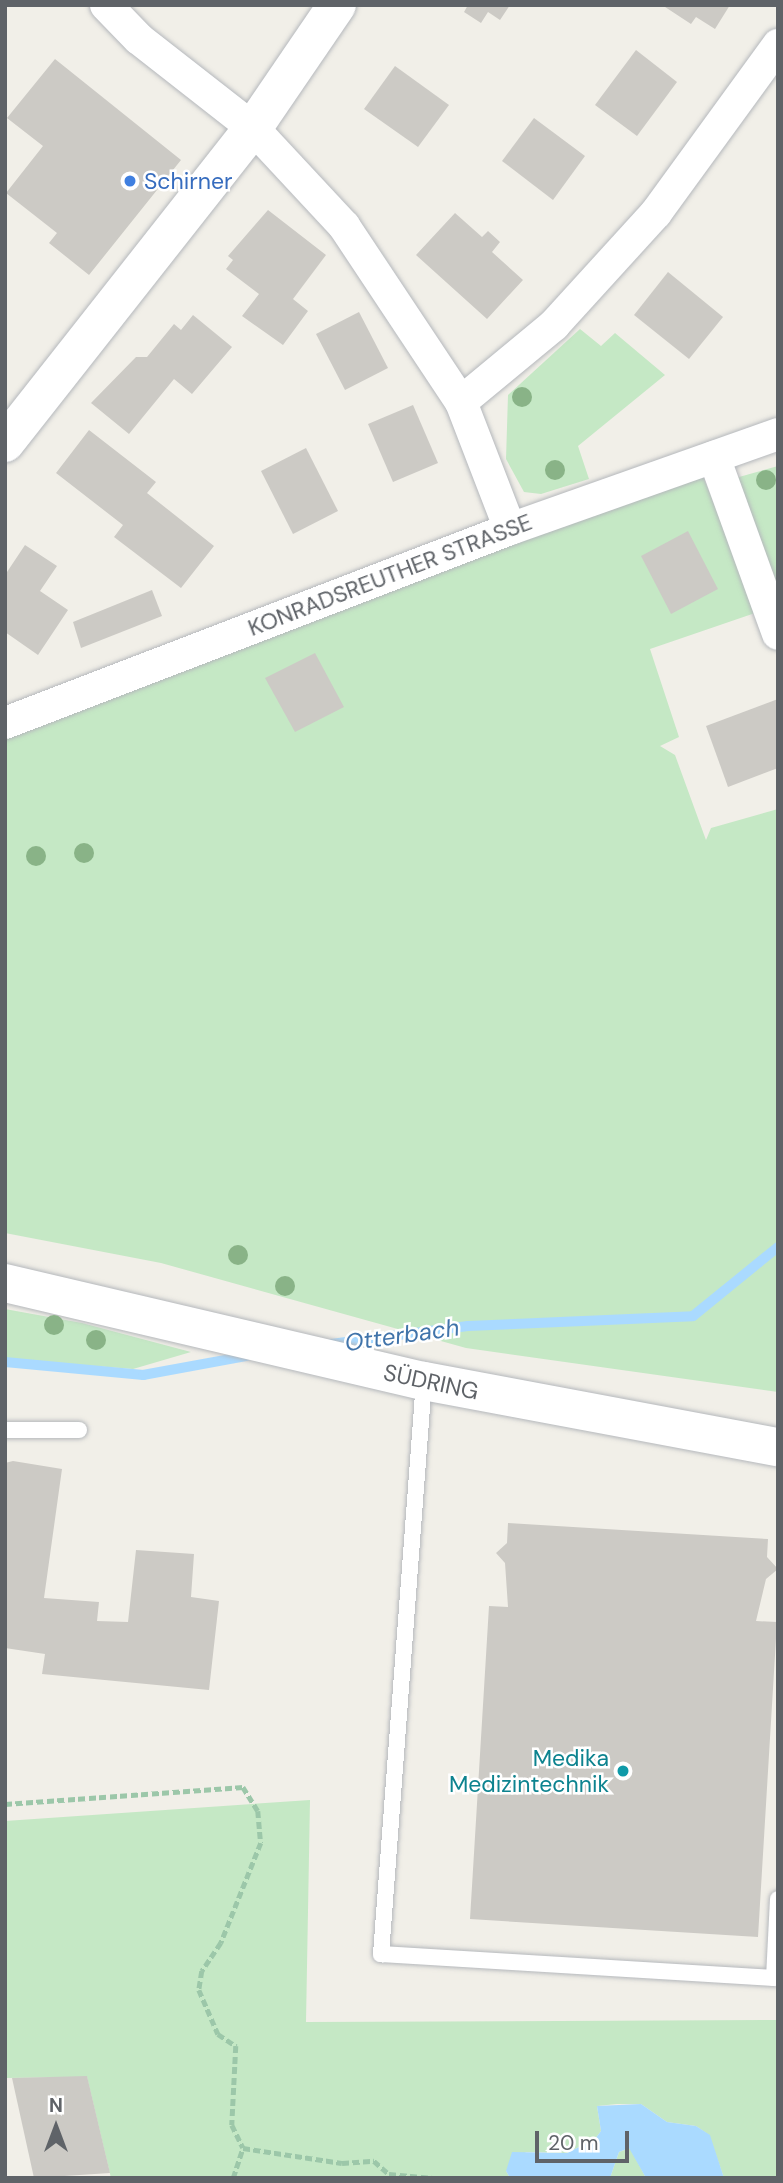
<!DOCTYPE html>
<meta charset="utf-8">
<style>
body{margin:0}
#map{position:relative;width:783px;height:2183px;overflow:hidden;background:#f1efe8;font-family:"DM Sans",sans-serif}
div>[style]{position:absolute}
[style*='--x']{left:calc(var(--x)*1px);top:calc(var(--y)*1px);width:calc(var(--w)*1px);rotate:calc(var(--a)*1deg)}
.green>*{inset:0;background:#c5e8c5}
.water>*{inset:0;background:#aadaff}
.stream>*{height:10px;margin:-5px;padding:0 5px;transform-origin:5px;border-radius:5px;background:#aadaff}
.building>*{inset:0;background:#cccac5}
.path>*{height:4.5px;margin-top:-2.25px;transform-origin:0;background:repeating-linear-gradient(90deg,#9cc7a9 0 7px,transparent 0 10.5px)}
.roads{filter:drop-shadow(0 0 2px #b5b8bc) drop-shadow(0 0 2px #b5b8bc)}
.lane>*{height:16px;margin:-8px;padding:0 8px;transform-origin:8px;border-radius:8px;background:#fff}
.street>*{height:32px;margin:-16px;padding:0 16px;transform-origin:16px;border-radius:16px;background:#fff}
.secondary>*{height:38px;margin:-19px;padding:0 19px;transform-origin:19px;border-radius:19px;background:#fff}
.trees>*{width:20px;height:20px;margin:-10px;border-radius:50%;background:#89b387}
.dots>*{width:19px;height:19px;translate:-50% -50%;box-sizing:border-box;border:4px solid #fff;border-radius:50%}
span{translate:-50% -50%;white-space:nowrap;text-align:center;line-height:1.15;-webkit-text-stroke:5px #fff;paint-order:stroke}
.shop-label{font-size:23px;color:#366cbe}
.left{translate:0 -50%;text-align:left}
.street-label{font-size:23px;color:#5f6368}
.culture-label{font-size:23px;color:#0d838f}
.right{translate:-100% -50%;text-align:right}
.water-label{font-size:24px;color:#4174aa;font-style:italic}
.frame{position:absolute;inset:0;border:7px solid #5f6368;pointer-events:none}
.north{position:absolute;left:21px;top:2092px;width:70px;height:70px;-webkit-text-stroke:5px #fff;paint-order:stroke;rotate:0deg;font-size:19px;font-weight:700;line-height:28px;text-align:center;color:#5f6368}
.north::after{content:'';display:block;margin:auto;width:24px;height:32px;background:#5f6368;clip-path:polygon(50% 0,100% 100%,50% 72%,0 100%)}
.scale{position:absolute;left:535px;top:2131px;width:94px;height:32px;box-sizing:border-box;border:4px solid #5f6368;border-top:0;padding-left:9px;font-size:21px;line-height:24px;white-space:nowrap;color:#5f6368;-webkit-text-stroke:5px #fff;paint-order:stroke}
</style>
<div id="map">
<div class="green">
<i style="clip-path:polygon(580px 329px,601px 346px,615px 333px,665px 375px,578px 446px,589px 479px,541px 494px,524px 492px,506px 459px,508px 395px)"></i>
<i style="clip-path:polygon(778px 466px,778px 588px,732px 479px)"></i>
<i style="clip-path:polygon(702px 474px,758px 612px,650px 649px,679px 737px,660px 746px,675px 755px,706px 840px,711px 828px,778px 809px,778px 1392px,466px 1348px,161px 1263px,5px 1233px,5px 733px)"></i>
<i style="clip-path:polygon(5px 1309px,82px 1323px,191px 1352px,133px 1369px,5px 1359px)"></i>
<i style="clip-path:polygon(310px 1800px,306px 2022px,778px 2020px,778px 2178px,724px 2178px,709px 2135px,696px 2126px,667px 2122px,641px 2104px,617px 2104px,597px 2106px,601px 2131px,595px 2139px,567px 2153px,526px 2152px,506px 2171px,510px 2178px,111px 2178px,87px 2077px,5px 2078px,5px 1821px)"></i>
<i style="clip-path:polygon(630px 2148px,646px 2178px,610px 2178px,619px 2152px)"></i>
</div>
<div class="water">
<i style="clip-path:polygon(641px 2104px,667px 2122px,696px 2126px,710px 2135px,724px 2178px,646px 2178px,629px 2148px,619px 2152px,610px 2178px,510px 2178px,506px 2171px,512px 2152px,567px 2153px,595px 2139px,601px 2131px,597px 2106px)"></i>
</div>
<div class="stream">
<i style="--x:331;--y:1344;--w:138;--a:-7.5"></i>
<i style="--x:468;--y:1326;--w:225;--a:-2.5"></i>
<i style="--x:693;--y:1316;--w:109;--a:-39.1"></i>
<i style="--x:5;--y:1362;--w:139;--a:5.4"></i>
<i style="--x:143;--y:1375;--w:106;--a:-10.4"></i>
</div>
<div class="building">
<i style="clip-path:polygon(468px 5px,510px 5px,500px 20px,488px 12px,481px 23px,464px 12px)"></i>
<i style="clip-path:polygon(662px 5px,730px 5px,715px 29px,696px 17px,691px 24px)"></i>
<i style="clip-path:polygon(636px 50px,677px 82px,637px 136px,595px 105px)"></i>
<i style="clip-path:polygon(55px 59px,181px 160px,89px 275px,49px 243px,57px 233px,6px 193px,43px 146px,7px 118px)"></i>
<i style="clip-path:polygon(395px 66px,449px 105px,418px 147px,364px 109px)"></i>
<i style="clip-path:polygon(534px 118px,585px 156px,553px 200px,502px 161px)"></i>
<i style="clip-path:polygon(268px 210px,326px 255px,293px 299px,308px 311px,283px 345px,242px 316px,259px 294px,226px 269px,233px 260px,228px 256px)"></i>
<i style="clip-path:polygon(455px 213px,482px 237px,488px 231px,500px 242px,492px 252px,523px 280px,487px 319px,416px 255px)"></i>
<i style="clip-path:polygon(668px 272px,723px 317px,689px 359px,634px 315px)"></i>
<i style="clip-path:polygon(359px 312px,388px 368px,345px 390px,316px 334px)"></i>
<i style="clip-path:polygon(193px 315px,232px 347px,192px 394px,174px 379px,129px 434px,91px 403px,136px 357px,147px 357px,174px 324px,181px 330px)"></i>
<i style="clip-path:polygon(413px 405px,438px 463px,393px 482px,368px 424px)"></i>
<i style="clip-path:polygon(89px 430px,156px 482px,147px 493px,214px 546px,181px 588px,114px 537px,123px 525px,56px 473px)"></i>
<i style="clip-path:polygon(306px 448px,338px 511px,293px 534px,261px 471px)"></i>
<i style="clip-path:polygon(688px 531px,718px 589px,671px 614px,641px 556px)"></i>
<i style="clip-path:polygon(25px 545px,57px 566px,40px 591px,68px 610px,38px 655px,5px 632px,5px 575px)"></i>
<i style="clip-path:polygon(152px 590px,162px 616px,81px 648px,73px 622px)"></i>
<i style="clip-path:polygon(315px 653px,344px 707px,295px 732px,265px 678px)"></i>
<i style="clip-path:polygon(778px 699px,778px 768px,728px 787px,706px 726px)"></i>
<i style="clip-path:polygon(13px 1461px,62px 1469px,44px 1598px,99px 1602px,97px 1621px,128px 1622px,136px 1550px,194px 1554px,191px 1597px,219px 1601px,209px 1690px,42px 1674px,45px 1654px,5px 1648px,5px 1463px)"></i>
<i style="clip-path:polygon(508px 1523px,768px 1539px,767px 1557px,778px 1569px,766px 1579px,756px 1621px,777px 1622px,758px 1937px,470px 1919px,489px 1606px,508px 1607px,505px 1563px,496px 1553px,507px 1543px)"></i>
<i style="clip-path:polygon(87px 2076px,110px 2173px,34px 2178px,12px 2078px)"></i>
</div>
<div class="path">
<i style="--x:5;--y:1804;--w:239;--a:-4.1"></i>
<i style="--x:243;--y:1787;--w:28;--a:58"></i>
<i style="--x:258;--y:1811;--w:32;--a:85"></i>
<i style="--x:261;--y:1843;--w:108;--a:111.8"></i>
<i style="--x:221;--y:1943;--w:34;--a:124"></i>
<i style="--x:202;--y:1971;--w:19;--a:99"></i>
<i style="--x:199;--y:1990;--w:48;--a:66.6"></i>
<i style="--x:218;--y:2034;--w:22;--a:34"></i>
<i style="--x:236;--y:2046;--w:79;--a:92.9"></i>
<i style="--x:232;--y:2125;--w:25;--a:64"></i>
<i style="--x:243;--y:2148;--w:100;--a:8.6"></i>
<i style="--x:342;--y:2163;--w:32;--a:-4"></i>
<i style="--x:374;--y:2161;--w:20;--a:41"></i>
<i style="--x:389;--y:2174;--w:44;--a:5.2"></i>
<i style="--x:233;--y:2178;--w:32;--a:-72"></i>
</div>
<div class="roads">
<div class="lane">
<i style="--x:424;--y:1381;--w:575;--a:94.29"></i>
<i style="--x:381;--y:1954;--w:394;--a:3.5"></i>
<i style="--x:774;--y:1978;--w:79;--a:-87.1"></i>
<i style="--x:5;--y:1430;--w:74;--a:0"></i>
</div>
<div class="street">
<i style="--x:106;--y:5;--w:47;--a:45.9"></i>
<i style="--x:139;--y:39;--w:145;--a:38"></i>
<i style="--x:253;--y:128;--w:134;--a:47.1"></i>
<i style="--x:344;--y:226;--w:211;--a:56.4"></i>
<i style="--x:461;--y:402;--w:136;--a:68.9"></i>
<i style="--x:461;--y:402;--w:121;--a:-39.6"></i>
<i style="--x:554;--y:325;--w:151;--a:-47.7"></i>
<i style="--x:656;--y:213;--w:208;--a:-54"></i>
<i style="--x:714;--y:457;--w:188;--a:70.1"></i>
<i style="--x:5;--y:723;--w:541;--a:-21.01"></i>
<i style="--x:510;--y:529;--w:284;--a:-19.5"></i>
</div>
<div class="secondary">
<i style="--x:5;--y:443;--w:401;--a:-51.8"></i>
<i style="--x:253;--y:128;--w:149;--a:-55.7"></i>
<i style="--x:5;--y:1283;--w:430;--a:13.2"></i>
<i style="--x:424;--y:1381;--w:360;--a:10.6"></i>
</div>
</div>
<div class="trees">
<i style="left:522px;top:397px"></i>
<i style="left:555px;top:470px"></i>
<i style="left:766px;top:480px"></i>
<i style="left:84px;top:853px"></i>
<i style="left:36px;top:856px"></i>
<i style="left:238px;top:1255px"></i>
<i style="left:285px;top:1286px"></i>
<i style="left:54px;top:1325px"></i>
<i style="left:96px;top:1340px"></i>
</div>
<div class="dots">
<i style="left:130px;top:181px;background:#3f7fe0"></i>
<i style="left:623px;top:1771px;background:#0f9aa8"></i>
</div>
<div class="shop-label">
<span class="left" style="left:144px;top:181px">Schirner</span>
</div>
<div class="street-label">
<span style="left:390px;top:575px;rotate:-21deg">KONRADSREUTHER STRASSE</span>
<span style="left:431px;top:1382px;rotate:12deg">SÜDRING</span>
</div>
<div class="culture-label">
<span class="right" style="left:609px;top:1771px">Medika<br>Medizintechnik</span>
</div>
<div class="water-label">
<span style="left:402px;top:1335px;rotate:-8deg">Otterbach</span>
</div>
<div class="frame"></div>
<div class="north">N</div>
<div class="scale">20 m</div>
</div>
